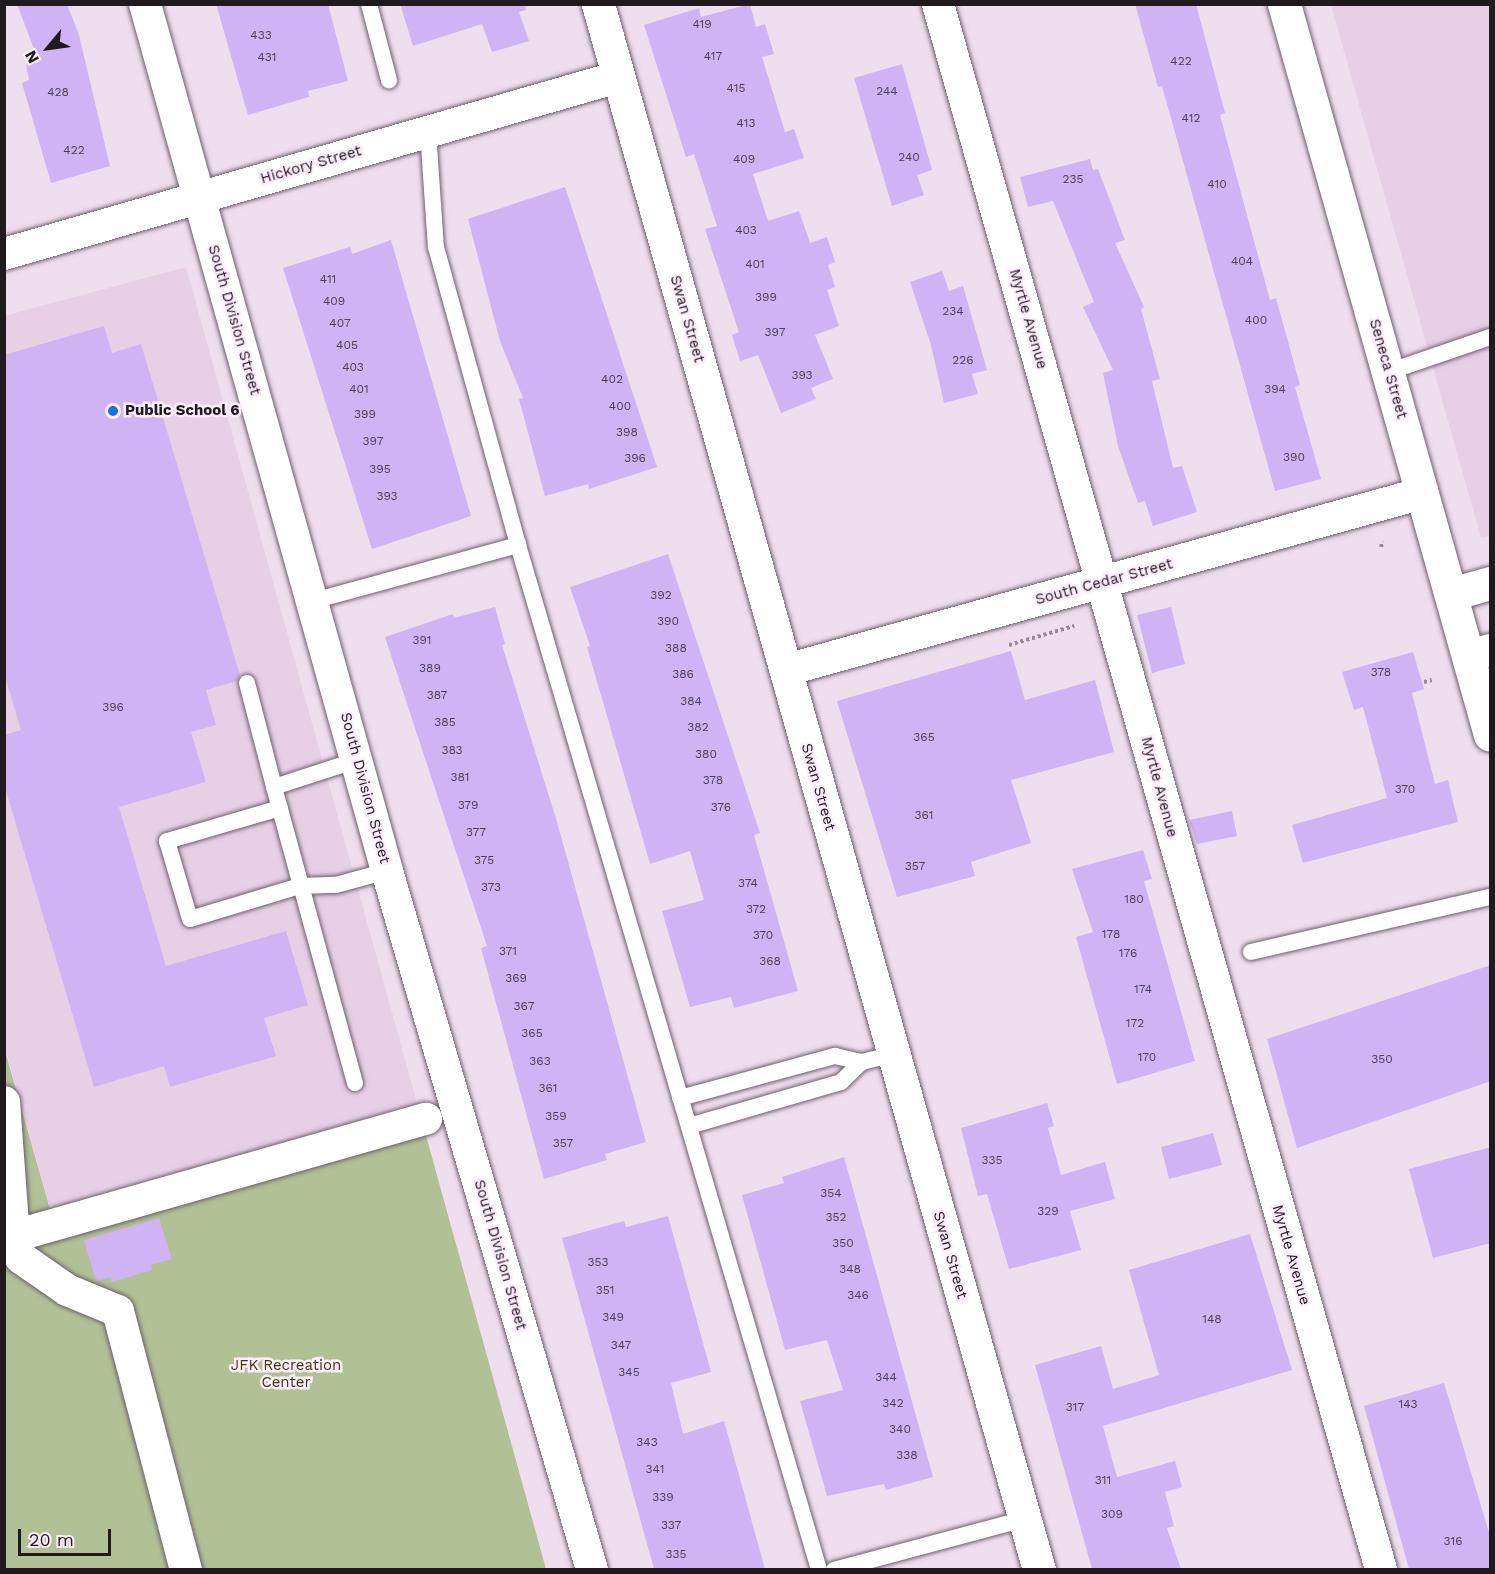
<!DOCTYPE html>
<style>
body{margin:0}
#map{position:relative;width:1495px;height:1574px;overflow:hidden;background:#efdeee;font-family:"Work Sans",sans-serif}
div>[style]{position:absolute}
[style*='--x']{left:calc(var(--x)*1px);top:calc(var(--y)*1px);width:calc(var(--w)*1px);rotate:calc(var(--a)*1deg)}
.built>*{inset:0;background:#e7d0e6}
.green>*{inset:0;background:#b2c096}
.building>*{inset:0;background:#d0b3f4}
.path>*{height:4px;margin-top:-2px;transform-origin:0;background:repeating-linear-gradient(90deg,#968a95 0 3px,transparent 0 6px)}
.roads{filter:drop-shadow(0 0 2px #6e5f6d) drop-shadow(0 0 2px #6e5f6d)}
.lane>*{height:16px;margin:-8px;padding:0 8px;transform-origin:8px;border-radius:8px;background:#fff}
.street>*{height:32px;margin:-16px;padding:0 16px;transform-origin:16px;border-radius:16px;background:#fff}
.secondary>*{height:33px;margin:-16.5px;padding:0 16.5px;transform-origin:16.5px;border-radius:16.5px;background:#fff}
.dots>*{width:16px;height:16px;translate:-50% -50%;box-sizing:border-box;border:3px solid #fdecfc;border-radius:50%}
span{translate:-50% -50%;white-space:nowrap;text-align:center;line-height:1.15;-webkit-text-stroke:5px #fdecfc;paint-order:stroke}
.number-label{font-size:12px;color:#4c4054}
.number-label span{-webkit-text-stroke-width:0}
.street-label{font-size:15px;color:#201a1f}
.poi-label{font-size:15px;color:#201a1f;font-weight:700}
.left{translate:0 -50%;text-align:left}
.park-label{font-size:15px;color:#33400c}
.frame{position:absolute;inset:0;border:6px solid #201a1f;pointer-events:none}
.north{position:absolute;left:18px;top:18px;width:60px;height:60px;-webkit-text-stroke:4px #fdecfc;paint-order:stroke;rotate:241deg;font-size:16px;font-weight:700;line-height:24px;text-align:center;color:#201a1f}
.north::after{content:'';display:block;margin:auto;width:21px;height:27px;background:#201a1f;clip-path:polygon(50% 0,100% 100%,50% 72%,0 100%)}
.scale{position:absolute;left:18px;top:1529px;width:93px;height:27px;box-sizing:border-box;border:3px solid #201a1f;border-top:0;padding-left:8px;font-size:18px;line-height:21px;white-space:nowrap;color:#201a1f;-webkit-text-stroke:4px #fdecfc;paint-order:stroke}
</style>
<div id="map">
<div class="built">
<i style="clip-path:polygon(1331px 5px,1490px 5px,1490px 536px,1481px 538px)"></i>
<i style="clip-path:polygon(186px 267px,425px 1132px,57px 1234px,5px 1047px,4px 316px)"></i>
</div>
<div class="green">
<i style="clip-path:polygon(4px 1047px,57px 1234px,425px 1132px,546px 1569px,5px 1569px)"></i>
</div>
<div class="building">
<i style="clip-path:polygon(17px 4px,67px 4px,79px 35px,110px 166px,51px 183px,22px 83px,29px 80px,26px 65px,39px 62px)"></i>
<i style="clip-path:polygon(216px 4px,328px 4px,348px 81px,308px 91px,309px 97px,248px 115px)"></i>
<i style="clip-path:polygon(400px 4px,525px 4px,526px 10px,519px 12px,529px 41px,492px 52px,482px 24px,413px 46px)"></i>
<i style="clip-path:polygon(750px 4px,756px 27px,765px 24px,774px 54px,762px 57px,785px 132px,794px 129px,804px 158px,753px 174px,768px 221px,799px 211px,810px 243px,827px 237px,835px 262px,828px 265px,835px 287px,827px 290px,839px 326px,815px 335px,833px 379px,811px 388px,816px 399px,781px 413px,758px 355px,740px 361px,732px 335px,739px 332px,705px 229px,717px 226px,694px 154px,686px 157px,644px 25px,699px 8px,701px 17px)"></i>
<i style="clip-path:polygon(1135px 4px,1196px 4px,1225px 113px,1220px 115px,1270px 300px,1276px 298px,1300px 385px,1295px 387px,1321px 479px,1275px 491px,1162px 86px,1158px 87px)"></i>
<i style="clip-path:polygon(902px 64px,932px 170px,917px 175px,924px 195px,892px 206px,854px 78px)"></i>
<i style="clip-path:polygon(1090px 159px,1093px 170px,1098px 169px,1125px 240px,1115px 243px,1144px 307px,1141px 309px,1160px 379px,1152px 381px,1173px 468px,1182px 466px,1197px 512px,1153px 526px,1145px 501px,1138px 503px,1118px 446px,1103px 373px,1113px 370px,1083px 307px,1094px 302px,1053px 201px,1028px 207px,1020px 177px)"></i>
<i style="clip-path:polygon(565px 187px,657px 467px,589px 489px,588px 484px,545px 496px,519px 399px,523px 398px,500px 341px,468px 219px)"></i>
<i style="clip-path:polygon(391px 240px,471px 516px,372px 549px,283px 268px,350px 247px,352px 254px)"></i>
<i style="clip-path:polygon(942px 271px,949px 291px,963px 286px,987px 370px,972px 374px,978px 394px,944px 403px,931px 345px,910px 282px)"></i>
<i style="clip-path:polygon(104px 326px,112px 353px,141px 344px,240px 675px,237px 681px,206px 690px,216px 725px,191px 732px,206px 782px,119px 807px,166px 966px,286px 931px,308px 1005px,264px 1018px,276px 1056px,170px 1087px,164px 1066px,94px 1087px,4px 784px,4px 735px,21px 730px,4px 673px,4px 355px)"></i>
<i style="clip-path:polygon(668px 554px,760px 833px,754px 835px,798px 991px,734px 1008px,731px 997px,690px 1007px,662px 911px,704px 900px,690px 851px,650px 864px,587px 647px,590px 646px,570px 587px)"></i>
<i style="clip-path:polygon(495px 607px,505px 644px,502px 645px,557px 822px,646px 1142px,605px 1154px,607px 1160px,544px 1179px,481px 948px,487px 946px,385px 637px,453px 614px,454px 618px)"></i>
<i style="clip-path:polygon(1171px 607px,1185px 664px,1152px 673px,1137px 615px)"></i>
<i style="clip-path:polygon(1011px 651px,1025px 700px,1095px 680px,1114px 752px,1011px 780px,1031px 843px,971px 862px,975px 876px,897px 897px,837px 701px)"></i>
<i style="clip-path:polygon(1413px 652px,1424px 689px,1412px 693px,1435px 784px,1448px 780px,1458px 822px,1303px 863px,1292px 825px,1387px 798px,1363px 707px,1354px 710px,1342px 672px)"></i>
<i style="clip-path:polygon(1232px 811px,1237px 836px,1197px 844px,1189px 820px)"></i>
<i style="clip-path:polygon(1143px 850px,1152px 879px,1144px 881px,1195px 1061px,1117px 1084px,1076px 937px,1093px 932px,1072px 869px)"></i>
<i style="clip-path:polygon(1491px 965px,1491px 1081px,1297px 1148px,1267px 1039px)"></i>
<i style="clip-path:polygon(1047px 1103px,1054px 1126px,1048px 1128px,1061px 1175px,1105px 1162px,1115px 1199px,1070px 1211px,1081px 1250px,1009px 1269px,987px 1194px,978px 1196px,961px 1128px)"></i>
<i style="clip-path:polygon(1213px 1133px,1222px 1165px,1169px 1179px,1161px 1147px)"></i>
<i style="clip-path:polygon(1491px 1147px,1491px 1243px,1433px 1258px,1409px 1169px)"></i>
<i style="clip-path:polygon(844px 1157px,933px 1477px,886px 1490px,884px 1484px,827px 1496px,800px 1401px,843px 1390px,827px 1340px,785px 1350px,742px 1195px,784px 1183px,782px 1177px)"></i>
<i style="clip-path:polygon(668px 1216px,711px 1372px,671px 1383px,683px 1434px,724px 1421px,765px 1569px,654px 1569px,562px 1238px,624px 1221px,626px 1227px)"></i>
<i style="clip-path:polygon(159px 1218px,172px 1259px,151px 1265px,152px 1270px,112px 1282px,111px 1277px,96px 1281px,84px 1240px)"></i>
<i style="clip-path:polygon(1250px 1234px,1292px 1370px,1103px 1426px,1117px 1477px,1175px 1461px,1182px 1487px,1165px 1492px,1174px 1526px,1167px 1528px,1181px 1569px,1092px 1569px,1035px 1365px,1101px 1346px,1113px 1389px,1159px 1375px,1129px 1270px)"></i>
<i style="clip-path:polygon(1444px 1383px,1491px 1539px,1491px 1569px,1409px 1569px,1364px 1406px)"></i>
</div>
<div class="path">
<i style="--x:1381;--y:547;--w:6;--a:-72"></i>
<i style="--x:1009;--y:645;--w:68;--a:-16.3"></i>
<i style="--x:1424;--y:682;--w:8;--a:-14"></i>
</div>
<div class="roads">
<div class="lane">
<i style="--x:369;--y:4;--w:79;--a:75.3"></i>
<i style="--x:428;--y:131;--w:116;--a:86.1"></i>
<i style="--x:436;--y:247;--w:309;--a:74.6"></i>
<i style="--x:1388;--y:372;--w:108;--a:-18.9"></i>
<i style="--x:313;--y:601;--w:213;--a:-15.3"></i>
<i style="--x:518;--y:545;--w:1068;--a:73.63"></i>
<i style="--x:247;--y:683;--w:107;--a:75.4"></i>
<i style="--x:274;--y:787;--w:87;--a:-18"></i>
<i style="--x:274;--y:787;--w:307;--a:74.7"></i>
<i style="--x:280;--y:808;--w:118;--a:163.7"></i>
<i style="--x:167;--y:841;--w:81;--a:73.6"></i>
<i style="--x:190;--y:919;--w:115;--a:-16.7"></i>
<i style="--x:300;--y:886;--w:36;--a:-2"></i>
<i style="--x:336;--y:885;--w:53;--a:-15.4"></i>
<i style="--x:1251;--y:952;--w:245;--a:-13"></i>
<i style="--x:680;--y:1098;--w:161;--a:-15.2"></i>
<i style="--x:835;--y:1056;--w:28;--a:13"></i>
<i style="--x:862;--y:1062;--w:33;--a:-14"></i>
<i style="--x:689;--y:1126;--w:158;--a:-16.1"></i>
<i style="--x:841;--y:1082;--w:29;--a:-44"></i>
<i style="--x:834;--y:1570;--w:197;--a:-15"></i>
</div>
<div class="street">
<i style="--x:145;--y:4;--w:900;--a:74.4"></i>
<i style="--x:387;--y:871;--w:728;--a:73.65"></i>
<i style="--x:938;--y:4;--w:1627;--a:74.2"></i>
<i style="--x:4;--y:254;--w:639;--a:-16.08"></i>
<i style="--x:1469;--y:656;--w:22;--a:-16"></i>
<i style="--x:786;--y:670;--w:661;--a:-15.53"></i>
<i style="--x:4;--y:1102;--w:135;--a:85.8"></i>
<i style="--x:14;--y:1237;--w:22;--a:72"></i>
<i style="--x:21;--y:1258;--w:56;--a:34.8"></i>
<i style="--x:67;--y:1290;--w:55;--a:22.4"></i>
<i style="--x:118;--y:1311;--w:268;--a:75.3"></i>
<i style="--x:4;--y:1239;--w:439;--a:-15.9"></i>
</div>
<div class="secondary">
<i style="--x:598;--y:4;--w:1627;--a:74.27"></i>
<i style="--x:1284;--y:4;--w:759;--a:74.26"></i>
<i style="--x:1451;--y:594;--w:41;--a:-15.8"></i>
</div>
</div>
<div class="dots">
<i style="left:113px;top:411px;background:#1573dc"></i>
</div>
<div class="number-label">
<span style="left:702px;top:25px">419</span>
<span style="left:261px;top:36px">433</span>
<span style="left:713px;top:57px">417</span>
<span style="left:267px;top:58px">431</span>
<span style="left:1181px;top:62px">422</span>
<span style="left:736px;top:89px">415</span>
<span style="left:887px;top:92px">244</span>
<span style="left:58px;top:93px">428</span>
<span style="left:1191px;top:119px">412</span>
<span style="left:746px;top:124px">413</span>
<span style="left:74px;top:151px">422</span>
<span style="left:909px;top:158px">240</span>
<span style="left:744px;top:160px">409</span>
<span style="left:1073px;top:180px">235</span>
<span style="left:1217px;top:185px">410</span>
<span style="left:746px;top:231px">403</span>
<span style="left:1242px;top:262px">404</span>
<span style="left:755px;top:265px">401</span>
<span style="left:328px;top:280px">411</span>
<span style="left:766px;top:298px">399</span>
<span style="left:334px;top:302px">409</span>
<span style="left:953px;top:312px">234</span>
<span style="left:1256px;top:321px">400</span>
<span style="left:340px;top:324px">407</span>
<span style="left:775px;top:333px">397</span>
<span style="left:347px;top:346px">405</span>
<span style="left:963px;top:361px">226</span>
<span style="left:353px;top:368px">403</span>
<span style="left:802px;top:376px">393</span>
<span style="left:612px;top:380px">402</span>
<span style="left:359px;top:390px">401</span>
<span style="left:1275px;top:390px">394</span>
<span style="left:620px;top:407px">400</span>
<span style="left:365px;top:415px">399</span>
<span style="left:627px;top:433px">398</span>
<span style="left:373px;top:442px">397</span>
<span style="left:1294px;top:458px">390</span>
<span style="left:635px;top:459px">396</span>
<span style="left:380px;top:470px">395</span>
<span style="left:387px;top:497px">393</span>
<span style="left:661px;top:596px">392</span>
<span style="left:668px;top:622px">390</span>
<span style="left:422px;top:641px">391</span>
<span style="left:676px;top:649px">388</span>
<span style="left:430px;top:669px">389</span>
<span style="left:1381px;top:673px">378</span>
<span style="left:683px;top:675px">386</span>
<span style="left:437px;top:696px">387</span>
<span style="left:691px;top:702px">384</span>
<span style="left:113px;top:708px">396</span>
<span style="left:445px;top:723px">385</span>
<span style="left:698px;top:728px">382</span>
<span style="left:924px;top:738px">365</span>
<span style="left:452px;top:751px">383</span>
<span style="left:706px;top:755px">380</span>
<span style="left:460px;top:778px">381</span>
<span style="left:713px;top:781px">378</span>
<span style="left:1405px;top:790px">370</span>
<span style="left:468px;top:806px">379</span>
<span style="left:721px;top:808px">376</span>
<span style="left:924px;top:816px">361</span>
<span style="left:476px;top:833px">377</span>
<span style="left:484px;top:861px">375</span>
<span style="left:915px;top:867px">357</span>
<span style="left:748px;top:884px">374</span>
<span style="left:491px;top:888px">373</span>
<span style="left:1134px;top:900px">180</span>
<span style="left:756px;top:910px">372</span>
<span style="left:1111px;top:935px">178</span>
<span style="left:763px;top:936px">370</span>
<span style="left:508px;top:952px">371</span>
<span style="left:1128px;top:954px">176</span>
<span style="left:770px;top:962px">368</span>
<span style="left:516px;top:979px">369</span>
<span style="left:1143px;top:990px">174</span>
<span style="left:524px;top:1007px">367</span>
<span style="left:1135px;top:1024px">172</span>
<span style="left:532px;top:1034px">365</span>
<span style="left:1147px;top:1058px">170</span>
<span style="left:1382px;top:1060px">350</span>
<span style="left:540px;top:1062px">363</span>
<span style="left:548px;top:1089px">361</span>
<span style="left:556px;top:1117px">359</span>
<span style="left:563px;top:1144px">357</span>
<span style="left:992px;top:1161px">335</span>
<span style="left:831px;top:1194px">354</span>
<span style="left:1048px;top:1212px">329</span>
<span style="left:836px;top:1218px">352</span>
<span style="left:843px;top:1244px">350</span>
<span style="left:598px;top:1263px">353</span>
<span style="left:850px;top:1270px">348</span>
<span style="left:605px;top:1291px">351</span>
<span style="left:858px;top:1296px">346</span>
<span style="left:613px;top:1318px">349</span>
<span style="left:1212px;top:1320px">148</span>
<span style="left:621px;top:1346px">347</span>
<span style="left:629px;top:1373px">345</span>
<span style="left:886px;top:1378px">344</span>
<span style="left:893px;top:1404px">342</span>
<span style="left:1408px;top:1405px">143</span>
<span style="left:1075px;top:1408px">317</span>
<span style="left:900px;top:1430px">340</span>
<span style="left:647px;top:1443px">343</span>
<span style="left:907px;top:1456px">338</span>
<span style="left:655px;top:1470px">341</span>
<span style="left:1103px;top:1481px">311</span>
<span style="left:663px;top:1498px">339</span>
<span style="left:1112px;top:1515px">309</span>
<span style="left:671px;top:1526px">337</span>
<span style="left:1453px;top:1542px">316</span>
<span style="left:676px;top:1555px">335</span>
</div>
<div class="street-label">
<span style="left:311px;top:165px;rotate:-16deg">Hickory Street</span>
<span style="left:687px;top:319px;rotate:74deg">Swan Street</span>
<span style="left:1028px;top:319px;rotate:74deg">Myrtle Avenue</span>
<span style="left:234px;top:320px;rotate:74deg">South Division Street</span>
<span style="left:1388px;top:369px;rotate:74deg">Seneca Street</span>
<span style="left:1104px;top:582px;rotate:-15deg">South Cedar Street</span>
<span style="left:818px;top:787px;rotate:74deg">Swan Street</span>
<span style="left:1159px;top:787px;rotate:75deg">Myrtle Avenue</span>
<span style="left:365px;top:788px;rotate:75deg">South Division Street</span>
<span style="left:500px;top:1255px;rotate:74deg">South Division Street</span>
<span style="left:950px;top:1255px;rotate:74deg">Swan Street</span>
<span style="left:1291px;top:1255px;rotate:74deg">Myrtle Avenue</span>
</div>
<div class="poi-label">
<span class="left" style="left:125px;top:411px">Public School 6</span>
</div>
<div class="park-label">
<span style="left:286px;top:1374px">JFK Recreation<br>Center</span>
</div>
<div class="frame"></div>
<div class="north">N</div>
<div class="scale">20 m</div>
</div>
